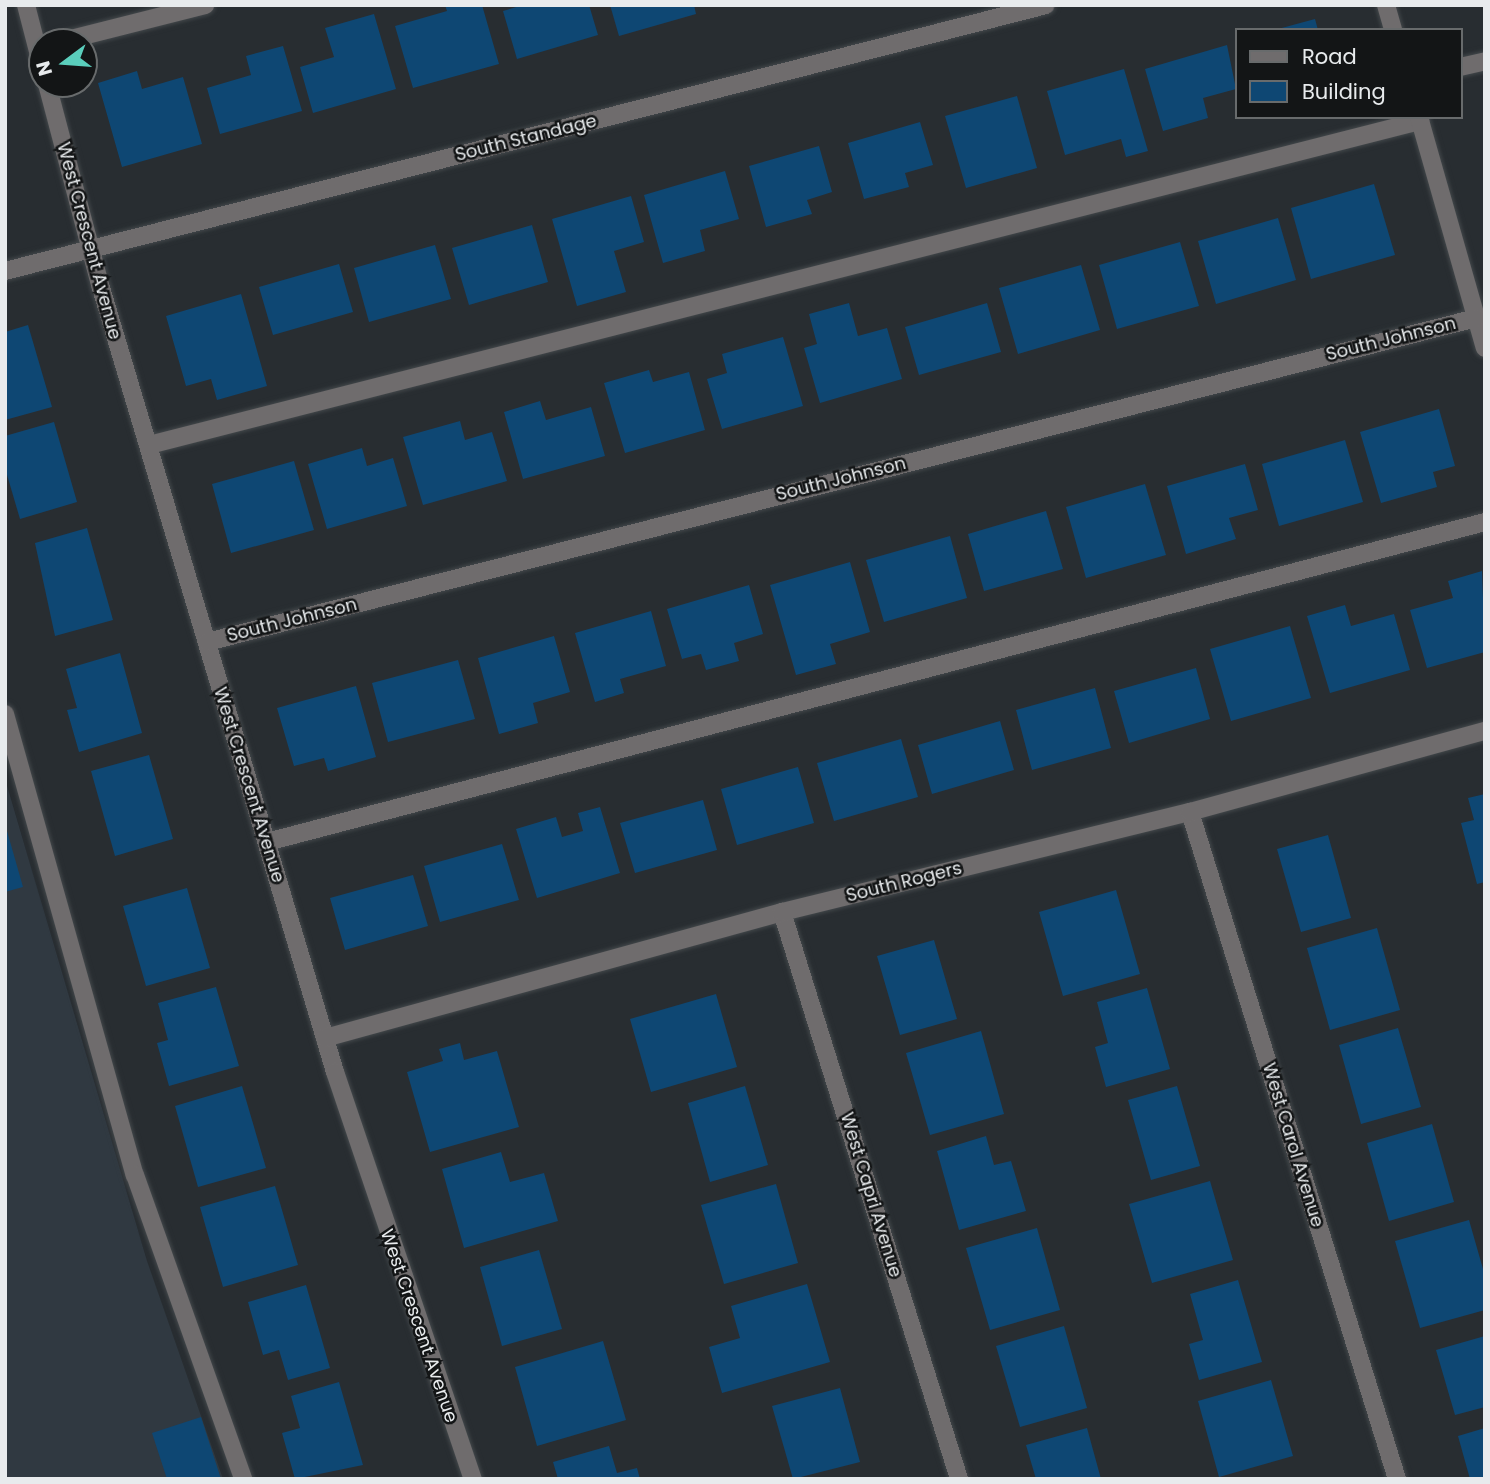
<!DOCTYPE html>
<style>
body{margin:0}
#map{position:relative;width:1490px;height:1484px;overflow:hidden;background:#282d31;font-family:Poppins,sans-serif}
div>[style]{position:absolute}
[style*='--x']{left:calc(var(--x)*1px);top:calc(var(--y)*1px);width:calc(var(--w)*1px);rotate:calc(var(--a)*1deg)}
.built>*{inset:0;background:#303941}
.building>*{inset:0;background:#0e4773}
.roads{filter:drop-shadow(0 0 2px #43484b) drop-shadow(0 0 2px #43484b)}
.service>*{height:18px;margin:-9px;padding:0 9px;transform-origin:9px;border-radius:9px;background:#6f6c6d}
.minor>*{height:18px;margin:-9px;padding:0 9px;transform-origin:9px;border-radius:9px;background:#6f6c6d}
span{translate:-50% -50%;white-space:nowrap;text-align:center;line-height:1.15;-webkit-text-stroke:5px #131516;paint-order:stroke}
.street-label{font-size:18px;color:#e8ebed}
.frame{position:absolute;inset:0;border:7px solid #e8ebed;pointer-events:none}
.legend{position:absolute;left:1235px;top:28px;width:228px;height:91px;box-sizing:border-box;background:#131516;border:2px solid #686b6c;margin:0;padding:9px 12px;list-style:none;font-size:21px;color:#e8ebed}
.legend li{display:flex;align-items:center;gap:14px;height:35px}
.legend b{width:35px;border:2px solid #686b6c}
.north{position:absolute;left:28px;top:28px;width:70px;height:70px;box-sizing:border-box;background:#131516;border:2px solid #686b6c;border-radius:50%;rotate:254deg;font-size:19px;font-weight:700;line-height:28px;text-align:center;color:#e8ebed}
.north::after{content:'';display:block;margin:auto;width:24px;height:32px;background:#5acebc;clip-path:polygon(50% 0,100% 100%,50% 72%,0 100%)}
</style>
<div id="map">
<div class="built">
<i style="clip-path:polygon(5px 779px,147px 1261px,223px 1479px,5px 1479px)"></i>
</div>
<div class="building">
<i style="clip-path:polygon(445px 5px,482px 5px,499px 64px,413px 88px,395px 26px,447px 11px)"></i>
<i style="clip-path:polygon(523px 5px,589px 5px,598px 35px,517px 59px,503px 11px)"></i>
<i style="clip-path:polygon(610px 5px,694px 5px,696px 14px,619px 36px)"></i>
<i style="clip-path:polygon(374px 14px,396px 89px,313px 113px,300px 67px,334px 57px,325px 28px)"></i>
<i style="clip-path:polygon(1315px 19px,1318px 30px,1278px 30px,1278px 29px)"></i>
<i style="clip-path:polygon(1227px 45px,1236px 89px,1203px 98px,1208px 118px,1163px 131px,1145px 69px)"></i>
<i style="clip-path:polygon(283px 46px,302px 111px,220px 134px,207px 88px,251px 75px,246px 56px)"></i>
<i style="clip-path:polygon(1124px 69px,1148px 151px,1126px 157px,1121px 139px,1065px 155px,1047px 91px)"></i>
<i style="clip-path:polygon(137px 71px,142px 89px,183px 77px,202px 144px,122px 167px,98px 83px)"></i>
<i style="clip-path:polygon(1017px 96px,1037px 168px,966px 188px,945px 116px)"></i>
<i style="clip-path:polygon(920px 122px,933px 165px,905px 173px,909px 187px,864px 199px,848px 143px)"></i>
<i style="clip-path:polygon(819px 146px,832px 192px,807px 200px,812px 214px,766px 227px,749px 166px)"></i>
<i style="clip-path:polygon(725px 171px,739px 219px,700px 230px,705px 251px,663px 263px,644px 195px)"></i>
<i style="clip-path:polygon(1374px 184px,1395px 255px,1311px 279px,1291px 208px)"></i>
<i style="clip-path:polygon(631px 196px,644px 242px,614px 251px,626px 292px,577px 306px,552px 219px)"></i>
<i style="clip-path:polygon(1278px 218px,1296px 280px,1216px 304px,1198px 241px)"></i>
<i style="clip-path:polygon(532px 225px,548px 282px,469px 305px,452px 248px)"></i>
<i style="clip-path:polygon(1180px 242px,1199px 306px,1117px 329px,1099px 265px)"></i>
<i style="clip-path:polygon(435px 245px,451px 299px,369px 322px,354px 268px)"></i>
<i style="clip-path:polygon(339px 264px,353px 312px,273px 335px,259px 287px)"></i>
<i style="clip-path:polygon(1081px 265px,1100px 330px,1018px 354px,999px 288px)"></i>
<i style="clip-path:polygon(241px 294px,267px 386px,217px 400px,211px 379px,186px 386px,166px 316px)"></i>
<i style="clip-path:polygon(849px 303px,858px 336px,887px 328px,902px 379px,820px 403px,804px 348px,817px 344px,809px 314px)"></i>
<i style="clip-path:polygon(987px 303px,1001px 352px,919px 375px,905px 327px)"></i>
<i style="clip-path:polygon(28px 325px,52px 407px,5px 420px,5px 332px)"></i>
<i style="clip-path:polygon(783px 337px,803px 406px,722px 429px,707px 379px,727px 373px,722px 354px)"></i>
<i style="clip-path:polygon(649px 370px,653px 382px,689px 372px,705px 430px,625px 453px,604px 383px)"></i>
<i style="clip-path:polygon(540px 401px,546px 420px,591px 407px,605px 456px,523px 479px,504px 412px)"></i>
<i style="clip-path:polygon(1439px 409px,1455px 466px,1433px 472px,1437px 487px,1381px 503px,1360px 432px)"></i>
<i style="clip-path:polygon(460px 421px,465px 440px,492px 432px,507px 481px,423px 505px,403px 437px)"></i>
<i style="clip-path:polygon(54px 422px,77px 502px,20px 519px,5px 468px,5px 436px)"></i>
<i style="clip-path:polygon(1345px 440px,1363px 502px,1279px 526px,1262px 464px)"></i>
<i style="clip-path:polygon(362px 448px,367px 466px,393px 458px,407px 506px,327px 529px,308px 464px)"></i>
<i style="clip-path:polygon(294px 461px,314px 530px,231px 553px,212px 484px)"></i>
<i style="clip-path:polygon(1245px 464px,1258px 510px,1229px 518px,1236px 539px,1186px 554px,1167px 486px)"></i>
<i style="clip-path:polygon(1145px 484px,1166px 555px,1086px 578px,1066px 507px)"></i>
<i style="clip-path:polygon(1046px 511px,1063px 569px,984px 591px,968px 534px)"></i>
<i style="clip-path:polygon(87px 528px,113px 620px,55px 636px,35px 543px)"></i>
<i style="clip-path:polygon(950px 536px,967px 598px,884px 622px,866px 560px)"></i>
<i style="clip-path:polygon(850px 562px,870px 632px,830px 644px,836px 664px,796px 675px,770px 585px)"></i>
<i style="clip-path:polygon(1482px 571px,1485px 652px,1427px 668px,1410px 610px,1453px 598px,1448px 581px)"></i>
<i style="clip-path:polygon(749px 585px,763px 634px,734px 643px,739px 661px,706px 670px,701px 654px,682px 659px,667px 609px)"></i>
<i style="clip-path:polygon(1345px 605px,1351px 626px,1394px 614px,1410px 670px,1330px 693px,1307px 616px)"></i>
<i style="clip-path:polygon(651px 611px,666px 666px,620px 679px,624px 693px,595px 702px,575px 633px)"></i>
<i style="clip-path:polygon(1290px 626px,1311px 698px,1231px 721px,1210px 649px)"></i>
<i style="clip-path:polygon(554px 636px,570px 692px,533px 703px,538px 723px,499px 734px,478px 658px)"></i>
<i style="clip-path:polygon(120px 653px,142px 733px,79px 752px,67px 710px,77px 708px,66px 669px)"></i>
<i style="clip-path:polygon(458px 660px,475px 719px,388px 742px,372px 683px)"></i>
<i style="clip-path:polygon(1196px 668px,1210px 719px,1129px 743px,1114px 691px)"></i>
<i style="clip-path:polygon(356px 686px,376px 757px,328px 771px,324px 758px,294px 766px,277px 708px)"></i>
<i style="clip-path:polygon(1095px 688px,1111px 748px,1032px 770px,1016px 710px)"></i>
<i style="clip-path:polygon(1000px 721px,1014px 770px,932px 794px,918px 745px)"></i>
<i style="clip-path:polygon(901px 739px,918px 797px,834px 821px,817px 763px)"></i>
<i style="clip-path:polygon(149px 755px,173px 839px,115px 856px,91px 771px)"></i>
<i style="clip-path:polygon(798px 767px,814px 823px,737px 845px,721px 789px)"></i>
<i style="clip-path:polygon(1485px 794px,1485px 882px,1477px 884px,1461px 823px,1474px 820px,1468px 798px)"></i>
<i style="clip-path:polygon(703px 800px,717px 850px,635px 873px,620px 823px)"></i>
<i style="clip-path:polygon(600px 807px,620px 873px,537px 898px,516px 829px,556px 817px,562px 837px,583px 831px,578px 813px)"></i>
<i style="clip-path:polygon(5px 824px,23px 887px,5px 892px)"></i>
<i style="clip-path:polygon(1328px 835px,1351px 918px,1301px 932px,1277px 849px)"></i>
<i style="clip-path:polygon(502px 844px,519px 900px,440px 922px,424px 866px)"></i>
<i style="clip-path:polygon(413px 875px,428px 926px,345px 950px,330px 898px)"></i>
<i style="clip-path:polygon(187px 888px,210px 968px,146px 986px,123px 906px)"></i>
<i style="clip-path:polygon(1116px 890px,1140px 974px,1063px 996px,1039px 912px)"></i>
<i style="clip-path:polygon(1377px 928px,1400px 1010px,1330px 1030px,1307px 948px)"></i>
<i style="clip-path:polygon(934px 940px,957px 1019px,900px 1035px,877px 956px)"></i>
<i style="clip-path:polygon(216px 987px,239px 1066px,169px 1086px,157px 1043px,168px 1040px,158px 1003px)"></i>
<i style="clip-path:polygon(1147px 988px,1170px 1069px,1106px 1087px,1095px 1047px,1108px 1043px,1097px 1002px)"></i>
<i style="clip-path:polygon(716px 994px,737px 1067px,651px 1092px,630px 1019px)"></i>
<i style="clip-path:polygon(1398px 1028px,1421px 1107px,1361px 1124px,1339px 1045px)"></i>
<i style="clip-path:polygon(981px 1031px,1004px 1114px,930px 1135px,906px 1053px)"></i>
<i style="clip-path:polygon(460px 1043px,464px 1060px,497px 1051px,519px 1127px,430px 1152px,407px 1072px,443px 1061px,439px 1049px)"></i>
<i style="clip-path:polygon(242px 1086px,266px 1168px,198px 1187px,175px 1106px)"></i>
<i style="clip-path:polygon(745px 1086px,768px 1165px,710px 1182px,688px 1103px)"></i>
<i style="clip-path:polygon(1177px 1086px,1200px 1166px,1151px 1180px,1128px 1100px)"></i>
<i style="clip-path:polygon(1432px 1124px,1454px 1202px,1389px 1221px,1367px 1143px)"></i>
<i style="clip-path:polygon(986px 1136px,994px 1165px,1011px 1161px,1026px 1211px,959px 1230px,937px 1151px)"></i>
<i style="clip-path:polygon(501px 1152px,510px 1182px,544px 1173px,558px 1221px,464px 1248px,442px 1169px)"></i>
<i style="clip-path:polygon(1210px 1181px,1233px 1260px,1152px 1283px,1129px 1204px)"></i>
<i style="clip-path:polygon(776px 1184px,798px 1263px,724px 1284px,701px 1205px)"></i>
<i style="clip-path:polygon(275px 1186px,298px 1265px,223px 1287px,200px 1207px)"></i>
<i style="clip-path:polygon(1469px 1220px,1485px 1276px,1485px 1310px,1420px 1328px,1395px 1241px)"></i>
<i style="clip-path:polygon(1037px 1228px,1060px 1310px,990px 1330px,966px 1248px)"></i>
<i style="clip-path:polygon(539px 1250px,562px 1329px,502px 1346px,480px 1267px)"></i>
<i style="clip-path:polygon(1238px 1280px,1262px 1362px,1199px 1380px,1189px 1344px,1203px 1340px,1190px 1294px)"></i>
<i style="clip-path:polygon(807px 1284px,830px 1362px,722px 1393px,709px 1347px,740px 1338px,731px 1306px)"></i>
<i style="clip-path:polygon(306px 1285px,330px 1368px,288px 1380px,279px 1350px,263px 1355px,248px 1302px)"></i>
<i style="clip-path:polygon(1064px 1326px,1087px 1408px,1020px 1427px,996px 1346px)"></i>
<i style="clip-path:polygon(1485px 1336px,1485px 1407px,1455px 1415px,1436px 1350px)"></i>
<i style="clip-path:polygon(603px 1341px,626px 1420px,537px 1446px,515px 1367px)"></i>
<i style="clip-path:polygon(1271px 1380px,1293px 1456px,1219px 1477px,1198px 1401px)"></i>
<i style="clip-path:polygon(339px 1382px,363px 1465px,295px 1479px,282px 1433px,300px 1428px,291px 1396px)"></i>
<i style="clip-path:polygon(840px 1388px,860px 1462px,793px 1479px,772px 1406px)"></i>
<i style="clip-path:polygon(201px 1417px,221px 1479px,167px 1479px,152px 1433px)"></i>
<i style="clip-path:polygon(1087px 1428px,1101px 1479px,1036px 1479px,1026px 1445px)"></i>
<i style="clip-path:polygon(1485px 1428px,1485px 1479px,1470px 1479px,1458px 1436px)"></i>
<i style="clip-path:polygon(609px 1446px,617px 1473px,637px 1468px,640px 1479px,558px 1479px,553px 1462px)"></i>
</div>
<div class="roads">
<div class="service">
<i style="--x:59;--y:42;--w:151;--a:-14.2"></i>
<i style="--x:149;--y:445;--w:1312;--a:-14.3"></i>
<i style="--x:5;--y:714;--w:479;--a:74.3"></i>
<i style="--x:135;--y:1175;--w:323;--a:70.4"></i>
<i style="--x:267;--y:842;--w:1259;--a:-14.72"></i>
</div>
<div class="minor">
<i style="--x:26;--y:5;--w:64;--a:75.5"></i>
<i style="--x:1386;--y:5;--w:26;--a:74"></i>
<i style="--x:1460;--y:67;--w:26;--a:-13"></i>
<i style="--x:47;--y:84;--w:211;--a:75.2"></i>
<i style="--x:101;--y:288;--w:818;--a:73.38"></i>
<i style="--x:335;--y:1072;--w:430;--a:71.3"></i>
<i style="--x:1419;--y:117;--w:240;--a:74.1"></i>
<i style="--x:5;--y:271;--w:1074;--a:-14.33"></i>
<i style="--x:207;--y:642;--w:1310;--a:-14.32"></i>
<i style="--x:1190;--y:812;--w:698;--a:72.76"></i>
<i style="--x:782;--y:912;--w:594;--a:72.66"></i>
<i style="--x:325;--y:1038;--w:474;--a:-15.4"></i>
<i style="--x:782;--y:912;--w:420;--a:-13.8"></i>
<i style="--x:1190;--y:812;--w:306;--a:-15.4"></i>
</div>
</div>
<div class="street-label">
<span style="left:526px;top:138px;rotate:-14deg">South Standage</span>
<span style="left:89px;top:241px;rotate:75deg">West Crescent Avenue</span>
<span style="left:1391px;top:339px;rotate:-14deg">South Johnson</span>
<span style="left:841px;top:479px;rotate:-14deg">South Johnson</span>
<span style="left:292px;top:620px;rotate:-14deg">South Johnson</span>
<span style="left:249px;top:785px;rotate:73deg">West Crescent Avenue</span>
<span style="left:904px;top:882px;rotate:-14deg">South Rogers</span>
<span style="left:1293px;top:1145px;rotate:73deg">West Carol Avenue</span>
<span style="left:871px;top:1195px;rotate:73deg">West Capri Avenue</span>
<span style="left:419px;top:1326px;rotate:71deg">West Crescent Avenue</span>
</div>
<div class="frame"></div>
<ul class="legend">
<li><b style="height:9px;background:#6f6c6d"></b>Road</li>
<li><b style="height:19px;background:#0e4773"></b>Building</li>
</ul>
<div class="north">N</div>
</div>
